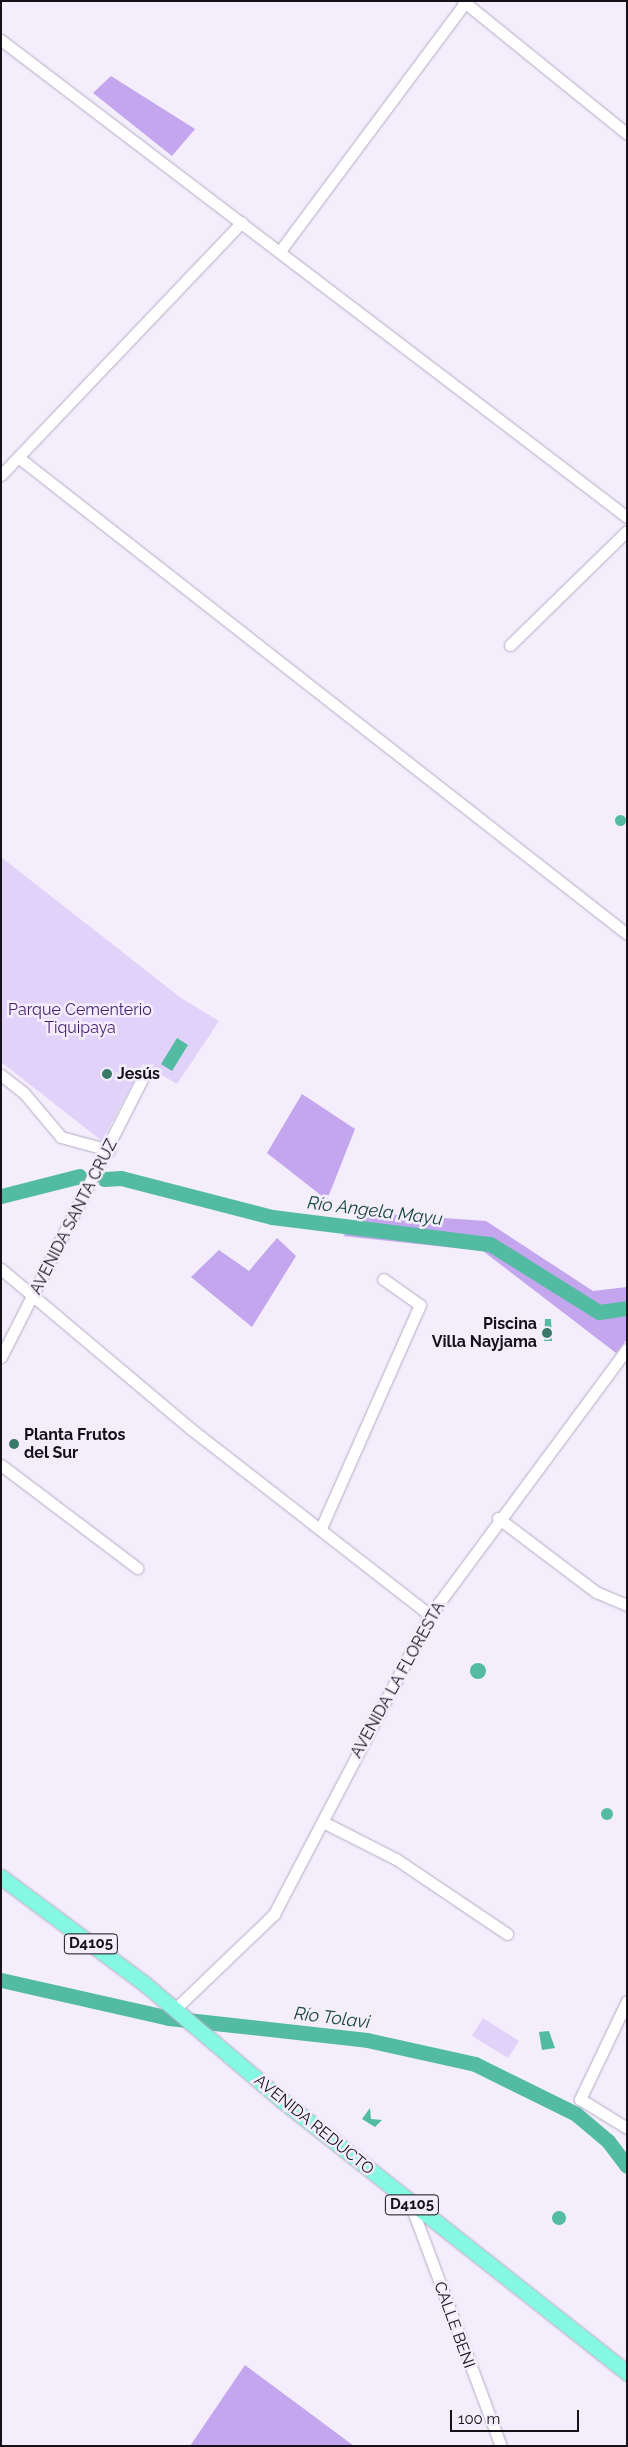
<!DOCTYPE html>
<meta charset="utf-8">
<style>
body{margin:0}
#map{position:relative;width:628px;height:2447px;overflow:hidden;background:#f3edfc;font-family:Raleway,sans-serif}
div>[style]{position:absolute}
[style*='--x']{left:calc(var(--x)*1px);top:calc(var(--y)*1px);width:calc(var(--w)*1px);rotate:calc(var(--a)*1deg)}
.green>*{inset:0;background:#e1d2f9}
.forest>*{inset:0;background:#c3a6ed}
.water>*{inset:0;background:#53bba2}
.round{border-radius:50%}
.river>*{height:15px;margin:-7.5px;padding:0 7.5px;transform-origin:7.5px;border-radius:7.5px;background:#53bba2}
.roads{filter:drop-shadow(0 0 1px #b4abc2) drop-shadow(0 0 1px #b4abc2)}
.minor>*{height:11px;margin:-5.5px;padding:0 5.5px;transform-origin:5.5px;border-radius:5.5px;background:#fff}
.major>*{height:15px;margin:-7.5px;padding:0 7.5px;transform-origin:7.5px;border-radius:7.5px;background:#84f8e2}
.dots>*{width:14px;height:14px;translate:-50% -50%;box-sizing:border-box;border:2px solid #f3edfc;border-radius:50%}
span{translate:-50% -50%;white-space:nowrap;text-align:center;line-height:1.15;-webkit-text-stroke:5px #f3edfc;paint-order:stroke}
.shield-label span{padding:1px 4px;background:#f3edfc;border:1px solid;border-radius:4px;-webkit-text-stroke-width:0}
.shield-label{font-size:15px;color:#141119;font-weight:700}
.park-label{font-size:16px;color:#481f70}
.poi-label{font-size:16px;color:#141119;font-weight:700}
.left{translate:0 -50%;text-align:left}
.right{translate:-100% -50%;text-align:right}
.street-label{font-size:16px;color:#141119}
.water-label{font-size:18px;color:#18463b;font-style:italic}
.frame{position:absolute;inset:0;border:2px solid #141119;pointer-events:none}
.scale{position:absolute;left:450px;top:2410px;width:129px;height:22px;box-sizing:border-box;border:2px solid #141119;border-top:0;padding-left:6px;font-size:15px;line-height:18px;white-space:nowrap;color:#141119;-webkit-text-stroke:4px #f3edfc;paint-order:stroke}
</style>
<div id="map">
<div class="green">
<i style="clip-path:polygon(1px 857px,181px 998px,219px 1021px,177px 1084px,143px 1064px,102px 1141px,1px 1062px)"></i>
<i style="clip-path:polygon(483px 2018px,519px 2041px,508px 2058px,472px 2036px)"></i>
</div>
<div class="forest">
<i style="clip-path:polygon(111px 76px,195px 129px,172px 156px,93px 93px)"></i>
<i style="clip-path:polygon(302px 1094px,355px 1129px,327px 1200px,267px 1153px)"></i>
<i style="clip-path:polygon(372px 1213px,486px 1221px,593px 1291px,627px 1287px,627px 1339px,616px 1353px,483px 1251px,343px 1236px)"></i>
<i style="clip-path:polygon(277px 1238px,296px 1256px,252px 1327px,191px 1277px,219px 1250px,249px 1271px)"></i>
<i style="clip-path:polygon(245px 2365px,354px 2446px,190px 2446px)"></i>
</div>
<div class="water">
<i class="round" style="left:614.5px;top:814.5px;width:11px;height:11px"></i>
<i style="clip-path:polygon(177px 1038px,188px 1045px,172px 1071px,161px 1064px)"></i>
<i style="clip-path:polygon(545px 1319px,551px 1319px,552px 1341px,544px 1341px)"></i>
<i class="round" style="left:470px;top:1663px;width:16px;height:16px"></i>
<i class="round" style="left:601px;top:1808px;width:12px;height:12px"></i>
<i style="clip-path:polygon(549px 2031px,555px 2048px,542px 2050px,539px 2032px)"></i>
<i style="clip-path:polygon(370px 2108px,371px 2119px,382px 2120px,375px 2127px,362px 2119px)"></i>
<i class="round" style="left:552px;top:2211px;width:14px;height:14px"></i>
</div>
<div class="river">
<i style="--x:104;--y:1179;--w:17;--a:-3"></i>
<i style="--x:121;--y:1178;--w:156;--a:14.5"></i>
<i style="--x:272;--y:1217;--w:220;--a:7.1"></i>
<i style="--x:490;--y:1244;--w:128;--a:32"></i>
<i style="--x:599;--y:1312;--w:28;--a:-8"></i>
<i style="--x:1;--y:1196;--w:81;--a:-14.2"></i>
<i style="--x:1;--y:1980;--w:172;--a:12.7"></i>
<i style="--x:169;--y:2018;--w:199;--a:6.3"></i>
<i style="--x:367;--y:2040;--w:111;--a:12.5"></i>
<i style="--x:475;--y:2064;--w:113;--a:26.3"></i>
<i style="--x:576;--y:2114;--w:42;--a:40.2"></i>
<i style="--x:608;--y:2141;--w:31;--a:53"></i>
</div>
<div class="roads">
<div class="minor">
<i style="--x:463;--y:1;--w:211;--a:39"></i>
<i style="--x:1;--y:40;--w:787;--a:37.31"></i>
<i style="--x:280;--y:251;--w:309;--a:-53.3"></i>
<i style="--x:18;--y:457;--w:774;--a:38.07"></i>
<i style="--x:1;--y:475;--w:349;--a:-46.4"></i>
<i style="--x:510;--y:645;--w:163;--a:-44.3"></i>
<i style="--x:1;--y:1075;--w:29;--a:38"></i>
<i style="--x:24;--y:1093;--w:57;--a:49.9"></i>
<i style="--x:61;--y:1137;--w:50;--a:15.2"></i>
<i style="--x:1;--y:1269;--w:248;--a:40.1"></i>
<i style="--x:191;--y:1429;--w:303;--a:37.9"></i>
<i style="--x:1;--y:1357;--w:316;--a:-63.1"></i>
<i style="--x:1;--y:1465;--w:171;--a:37.1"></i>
<i style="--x:498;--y:1518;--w:123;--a:37.1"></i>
<i style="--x:596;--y:1592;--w:34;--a:23"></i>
<i style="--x:321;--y:1528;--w:244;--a:-66.1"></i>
<i style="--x:420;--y:1305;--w:45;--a:-144.9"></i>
<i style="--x:323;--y:1822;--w:82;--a:26.9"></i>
<i style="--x:396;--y:1859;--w:134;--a:34"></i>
<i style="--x:627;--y:2001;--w:109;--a:115.6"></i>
<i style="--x:580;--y:2099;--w:55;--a:31.7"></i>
<i style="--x:174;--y:2010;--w:139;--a:-43.8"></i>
<i style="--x:274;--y:1914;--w:337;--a:-62.4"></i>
<i style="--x:430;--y:1615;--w:331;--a:-53.5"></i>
<i style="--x:410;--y:2203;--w:259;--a:69.5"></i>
</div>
<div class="major">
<i style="--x:1;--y:1877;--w:179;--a:36.6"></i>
<i style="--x:145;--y:1984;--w:181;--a:40.3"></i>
<i style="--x:283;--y:2101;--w:439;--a:38.3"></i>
</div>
</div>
<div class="dots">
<i style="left:107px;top:1074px;background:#387969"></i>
<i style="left:547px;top:1333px;background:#387969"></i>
<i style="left:14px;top:1444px;background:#387969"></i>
</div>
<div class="shield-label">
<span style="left:91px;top:1944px">D4105</span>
<span style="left:412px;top:2205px">D4105</span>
</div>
<div class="park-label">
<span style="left:80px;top:1019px">Parque Cementerio<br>Tiquipaya</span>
</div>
<div class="poi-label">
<span class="left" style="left:117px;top:1074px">Jesús</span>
<span class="right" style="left:537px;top:1333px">Piscina<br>Villa Nayjama</span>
<span class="left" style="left:24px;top:1444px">Planta Frutos<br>del Sur</span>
</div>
<div class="street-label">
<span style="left:74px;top:1217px;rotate:-63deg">AVENIDA SANTA CRUZ</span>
<span style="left:398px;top:1680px;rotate:-61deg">AVENIDA LA FLORESTA</span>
<span style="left:314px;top:2125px;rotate:39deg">AVENIDA REDUCTO</span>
<span style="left:454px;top:2325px;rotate:70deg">CALLE BENI</span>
</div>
<div class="water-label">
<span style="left:375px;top:1211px;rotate:7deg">Río Angela Mayu</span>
<span style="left:332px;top:2018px;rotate:7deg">Río Tolavi</span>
</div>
<div class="frame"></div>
<div class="scale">100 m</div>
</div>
